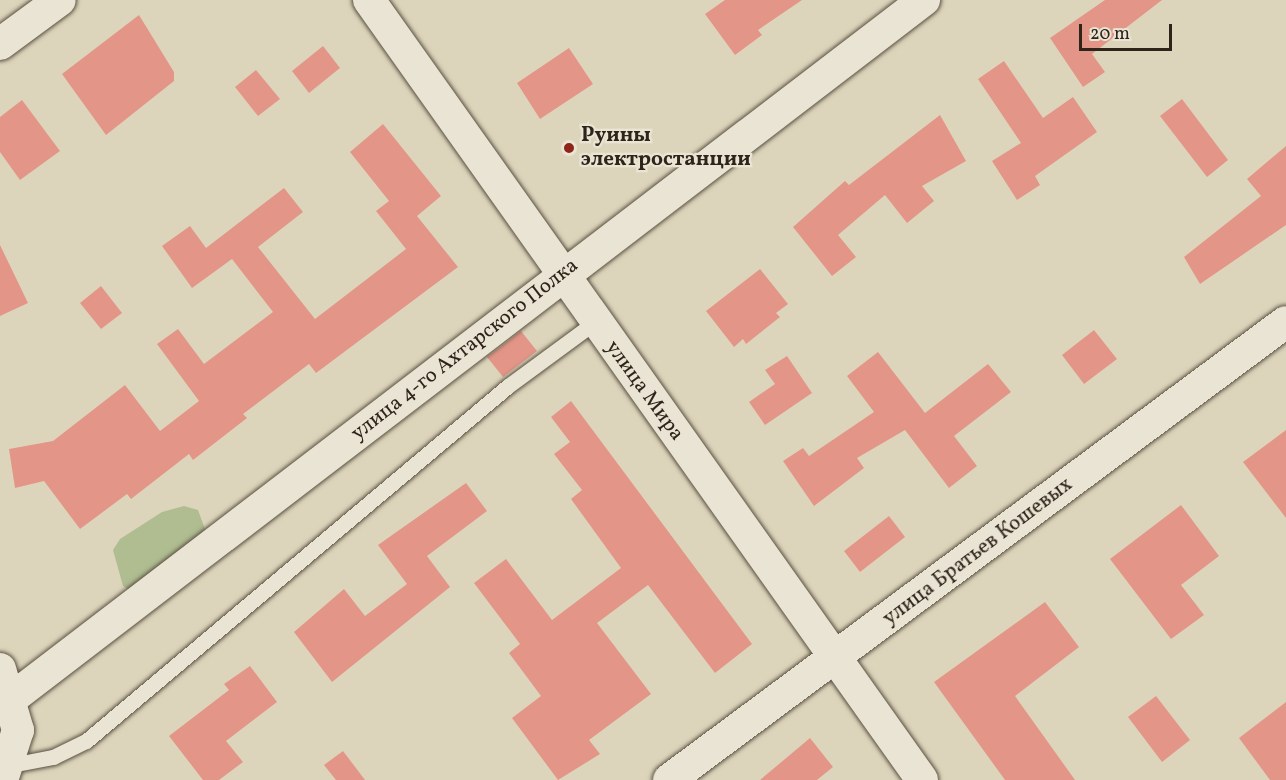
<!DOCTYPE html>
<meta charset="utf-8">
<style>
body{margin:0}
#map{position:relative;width:1286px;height:780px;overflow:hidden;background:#ddd5bb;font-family:Vollkorn,serif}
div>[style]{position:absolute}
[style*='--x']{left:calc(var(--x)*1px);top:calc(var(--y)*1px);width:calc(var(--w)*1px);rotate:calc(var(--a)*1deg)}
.green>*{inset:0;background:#b0bd91}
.building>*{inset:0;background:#e39687}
.roads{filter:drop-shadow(0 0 2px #5a5042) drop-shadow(0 0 2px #5a5042)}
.service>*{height:15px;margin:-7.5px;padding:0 7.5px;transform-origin:7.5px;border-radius:7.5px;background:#e9e4d3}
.minor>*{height:32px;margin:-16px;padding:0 16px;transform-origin:16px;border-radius:16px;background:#e9e4d3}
.dots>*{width:16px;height:16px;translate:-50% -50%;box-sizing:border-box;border:3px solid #e9e4d3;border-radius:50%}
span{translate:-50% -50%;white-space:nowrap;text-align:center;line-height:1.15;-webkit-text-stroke:4.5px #e9e4d3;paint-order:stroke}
.poi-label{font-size:21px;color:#2f241a;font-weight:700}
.left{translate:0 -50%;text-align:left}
.street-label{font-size:21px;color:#2f241a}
.scale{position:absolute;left:1079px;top:24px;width:93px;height:27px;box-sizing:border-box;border:3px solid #2f241a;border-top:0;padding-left:8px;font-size:18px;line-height:21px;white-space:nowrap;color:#2f241a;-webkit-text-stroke:4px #e9e4d3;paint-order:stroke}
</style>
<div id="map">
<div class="green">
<i style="clip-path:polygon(184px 506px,198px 510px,206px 532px,133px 592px,123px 586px,113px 550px,120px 539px,162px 512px)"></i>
</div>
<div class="building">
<i style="clip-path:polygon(725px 0,802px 0,758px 30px,762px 35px,735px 55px,705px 14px)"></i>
<i style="clip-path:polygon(1105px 0,1162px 0,1092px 54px,1105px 72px,1083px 87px,1050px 38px)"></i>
<i style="clip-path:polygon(139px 15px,174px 72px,174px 81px,106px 135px,62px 74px)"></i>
<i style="clip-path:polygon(323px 46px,340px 68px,309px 93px,292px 71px)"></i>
<i style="clip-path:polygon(569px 48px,593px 84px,540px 119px,517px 83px)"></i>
<i style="clip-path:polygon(1004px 61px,1043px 118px,1073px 97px,1097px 132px,1035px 176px,1040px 185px,1017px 200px,992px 161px,1021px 143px,978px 79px)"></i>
<i style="clip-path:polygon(256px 70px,280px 99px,258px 116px,235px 87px)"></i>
<i style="clip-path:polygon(1182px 99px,1228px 160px,1207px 177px,1160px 116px)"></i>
<i style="clip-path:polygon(22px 100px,60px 151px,20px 180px,0 152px,0 117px)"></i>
<i style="clip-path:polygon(940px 115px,966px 161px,922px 186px,934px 201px,907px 223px,885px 195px,838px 235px,856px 257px,832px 276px,793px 227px,845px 181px,849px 185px)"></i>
<i style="clip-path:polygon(383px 124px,441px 196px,417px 216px,458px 267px,316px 373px,309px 364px,243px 414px,247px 418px,193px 460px,189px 454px,131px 499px,127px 494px,80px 529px,44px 481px,15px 488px,9px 449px,53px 441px,125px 385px,160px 431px,199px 401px,157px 344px,178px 329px,204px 364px,273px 312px,232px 259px,192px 288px,162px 246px,190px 226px,206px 248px,284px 188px,303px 212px,258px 247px,315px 319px,406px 249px,376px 211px,389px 201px,350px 152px)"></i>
<i style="clip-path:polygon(1286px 146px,1286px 225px,1200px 284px,1184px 257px,1261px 196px,1247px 179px)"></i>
<i style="clip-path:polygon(0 245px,28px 303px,0 316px)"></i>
<i style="clip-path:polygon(760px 269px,788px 304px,776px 313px,780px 317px,746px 344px,743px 339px,734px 347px,706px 311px)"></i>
<i style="clip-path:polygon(101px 286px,122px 313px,101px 329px,80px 303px)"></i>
<i style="clip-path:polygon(1094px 330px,1117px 359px,1084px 384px,1062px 355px)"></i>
<i style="clip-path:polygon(521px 331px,537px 351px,503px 377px,487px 357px)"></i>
<i style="clip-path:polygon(878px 352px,925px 413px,988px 364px,1011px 392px,954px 436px,977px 466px,949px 488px,905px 430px,857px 458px,864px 468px,814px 506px,783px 461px,803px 448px,809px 456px,874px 412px,847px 376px)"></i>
<i style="clip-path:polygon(787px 356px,812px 393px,765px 425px,749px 402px,775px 384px,765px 370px)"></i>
<i style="clip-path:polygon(571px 401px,752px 644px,715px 673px,648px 585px,597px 623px,651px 694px,589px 740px,600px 754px,558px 780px,512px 718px,541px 696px,509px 653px,520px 644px,474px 583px,506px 559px,552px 620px,621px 568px,571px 499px,582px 490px,554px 454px,570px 442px,551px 417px)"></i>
<i style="clip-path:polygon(1286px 430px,1286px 518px,1243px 462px)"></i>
<i style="clip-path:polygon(466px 483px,487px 511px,427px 556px,450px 587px,332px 682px,294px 632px,344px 589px,365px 616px,407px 584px,378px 545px)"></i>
<i style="clip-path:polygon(1181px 505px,1219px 556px,1181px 585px,1204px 615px,1171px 639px,1110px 559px)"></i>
<i style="clip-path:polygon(889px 516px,905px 537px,860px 572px,844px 551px)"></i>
<i style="clip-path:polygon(1045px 602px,1079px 647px,1015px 696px,1075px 780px,1005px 780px,934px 682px)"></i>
<i style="clip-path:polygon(250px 666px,277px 702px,226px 741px,243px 762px,219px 780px,203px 780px,169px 736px,229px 690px,224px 684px)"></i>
<i style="clip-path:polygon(1156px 696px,1190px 740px,1162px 762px,1128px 717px)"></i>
<i style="clip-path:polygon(1286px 702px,1286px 780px,1270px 780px,1239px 738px)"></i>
<i style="clip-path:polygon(810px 738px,833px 767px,817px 780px,760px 780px)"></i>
<i style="clip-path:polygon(343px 751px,365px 780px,336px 780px,324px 765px)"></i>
</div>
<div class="roads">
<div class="service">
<i style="--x:11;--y:765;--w:43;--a:-10.8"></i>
<i style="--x:53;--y:757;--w:37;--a:-26"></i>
<i style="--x:86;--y:741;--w:551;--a:-40.07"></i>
<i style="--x:508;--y:386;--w:108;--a:-36.3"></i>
</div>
<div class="minor">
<i style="--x:369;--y:0;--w:956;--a:54.66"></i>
<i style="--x:0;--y:44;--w:74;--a:-36.3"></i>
<i style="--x:0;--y:669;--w:64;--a:73.6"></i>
<i style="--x:18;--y:730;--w:52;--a:107.7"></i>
<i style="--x:7;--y:702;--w:1155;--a:-37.44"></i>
<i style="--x:669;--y:780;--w:768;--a:-36.59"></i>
</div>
</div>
<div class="dots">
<i style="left:569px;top:148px;background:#8f2418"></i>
</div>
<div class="poi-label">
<span class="left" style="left:581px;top:148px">Руины<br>электростанции</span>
</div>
<div class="street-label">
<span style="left:465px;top:350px;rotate:-38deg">улица 4-го Ахтарского Полка</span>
<span style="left:644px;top:391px;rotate:54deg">улица Мира</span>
<span style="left:978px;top:552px;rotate:-37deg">улица Братьев Кошевых</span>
</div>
<div class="scale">20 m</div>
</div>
